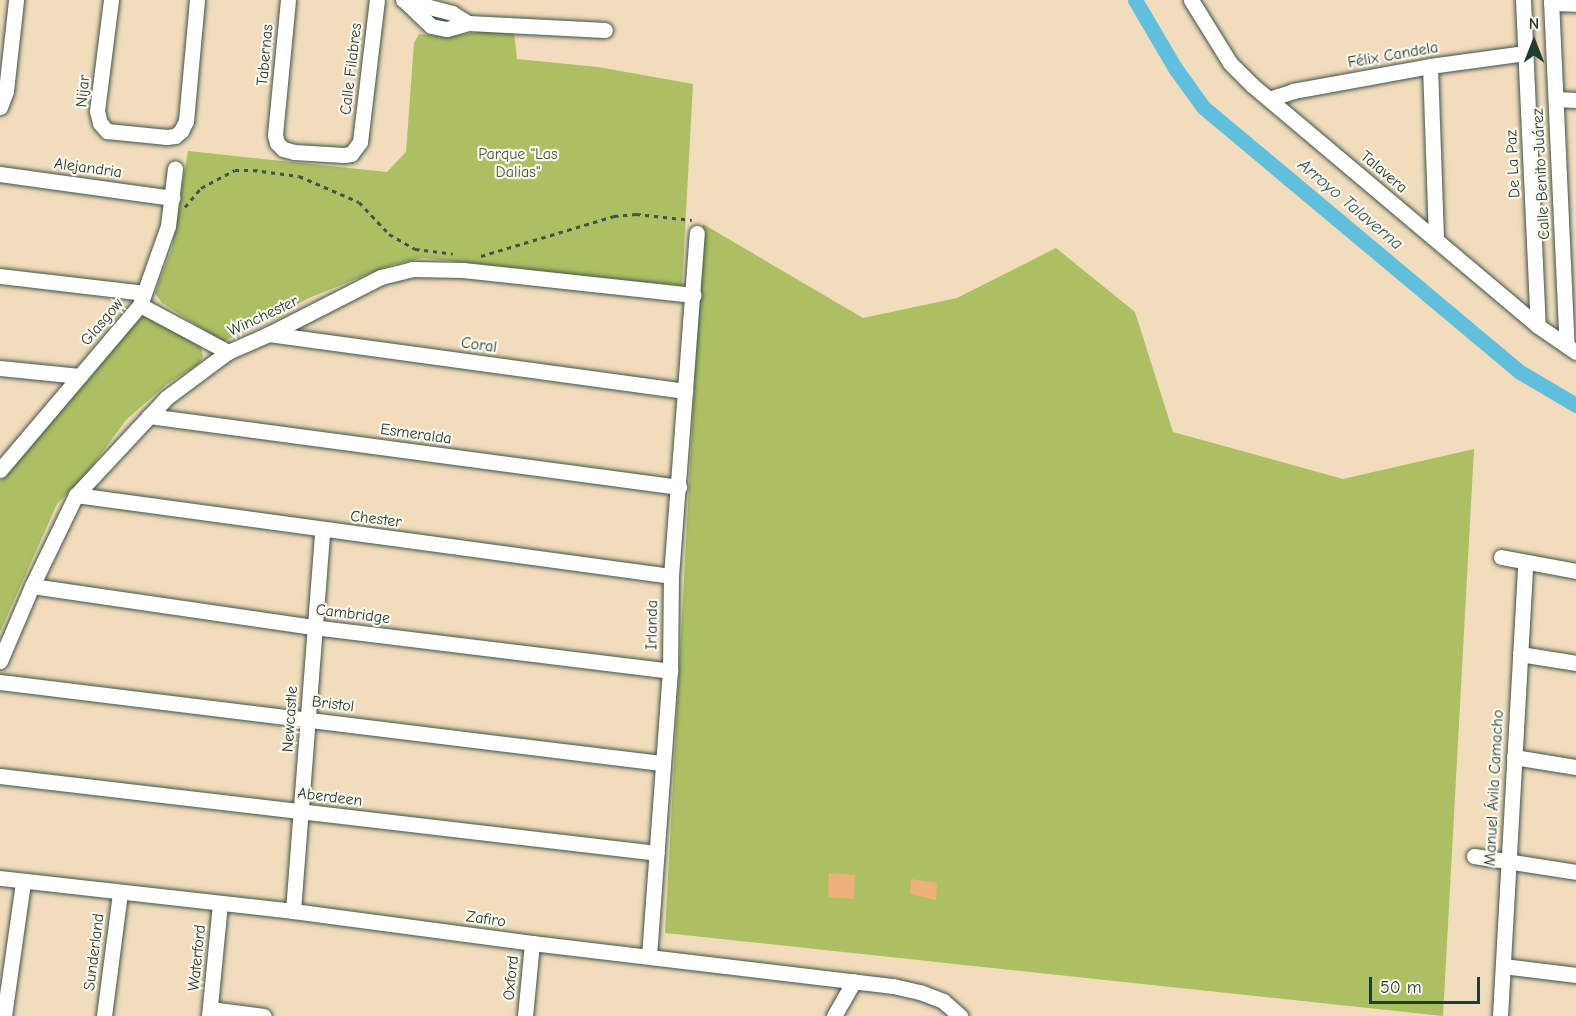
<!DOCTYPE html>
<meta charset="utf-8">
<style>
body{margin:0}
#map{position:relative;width:1576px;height:1016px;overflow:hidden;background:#f1dcbc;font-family:"Comic Neue",sans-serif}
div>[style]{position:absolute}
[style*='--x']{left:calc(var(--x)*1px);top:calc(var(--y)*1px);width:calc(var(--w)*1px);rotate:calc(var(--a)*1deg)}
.green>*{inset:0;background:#acbf63}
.canal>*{height:15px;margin:-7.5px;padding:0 7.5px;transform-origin:7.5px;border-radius:7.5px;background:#5fbfdd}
.building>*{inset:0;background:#eeb07a}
.path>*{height:3px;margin-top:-1.5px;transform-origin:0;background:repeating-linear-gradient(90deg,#3e5548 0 4.5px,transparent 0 9px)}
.roads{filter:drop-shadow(0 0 2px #3e5548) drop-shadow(0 0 2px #3e5548)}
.minor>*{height:15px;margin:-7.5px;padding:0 7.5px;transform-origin:7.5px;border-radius:7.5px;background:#fff}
span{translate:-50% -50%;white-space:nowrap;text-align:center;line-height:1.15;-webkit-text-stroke:4.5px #fbf7ec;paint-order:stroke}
.street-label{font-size:16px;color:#1f3d34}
.park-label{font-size:16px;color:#425e40}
.water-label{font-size:18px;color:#2f5e5e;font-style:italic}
.north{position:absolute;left:1504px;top:12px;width:60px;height:60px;-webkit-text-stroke:4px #fbf7ec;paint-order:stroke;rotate:0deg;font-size:16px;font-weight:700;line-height:24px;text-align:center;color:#1f3d34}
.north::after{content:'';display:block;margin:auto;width:21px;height:27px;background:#1f3d34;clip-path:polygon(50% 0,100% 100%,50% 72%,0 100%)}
.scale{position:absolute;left:1369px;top:977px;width:111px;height:27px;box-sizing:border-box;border:3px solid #1f3d34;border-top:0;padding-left:8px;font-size:18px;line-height:21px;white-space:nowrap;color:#1f3d34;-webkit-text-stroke:4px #fbf7ec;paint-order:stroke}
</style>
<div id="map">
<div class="green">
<i style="clip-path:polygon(494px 29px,514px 33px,517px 59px,598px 67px,693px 84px,682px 286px,423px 258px,391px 265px,309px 298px,223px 342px,162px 303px,155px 293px,172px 248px,188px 151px,387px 172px,406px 152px,414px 43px,419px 34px,449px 37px)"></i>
<i style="clip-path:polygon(703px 224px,863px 318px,957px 298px,1056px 248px,1135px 312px,1173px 432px,1343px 479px,1474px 449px,1443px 1016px,665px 933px)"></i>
<i style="clip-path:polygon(142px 314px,201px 347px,203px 356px,200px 363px,167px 384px,126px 420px,84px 477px,57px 504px,0 632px,0 481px)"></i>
</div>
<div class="canal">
<i style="--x:1135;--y:0;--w:79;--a:59.5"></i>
<i style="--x:1175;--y:68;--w:48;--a:54.3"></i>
<i style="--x:1203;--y:107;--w:413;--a:39.9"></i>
<i style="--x:1520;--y:372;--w:65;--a:30.5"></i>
</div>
<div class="building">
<i style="clip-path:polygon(829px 873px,855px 875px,854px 899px,828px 897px)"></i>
<i style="clip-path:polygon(911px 879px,937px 883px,936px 900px,910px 894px)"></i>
</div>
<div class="path">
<i style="--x:185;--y:207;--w:25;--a:-50"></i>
<i style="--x:201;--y:188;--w:38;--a:-28"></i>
<i style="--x:235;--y:170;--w:18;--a:0"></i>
<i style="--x:253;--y:170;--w:46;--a:7.4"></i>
<i style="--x:299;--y:176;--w:65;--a:23.4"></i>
<i style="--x:359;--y:202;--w:44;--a:46.8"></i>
<i style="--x:389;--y:234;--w:30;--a:30"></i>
<i style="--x:415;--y:249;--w:38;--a:7"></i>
<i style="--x:481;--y:256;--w:139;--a:-16.7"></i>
<i style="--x:614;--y:216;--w:22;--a:-5"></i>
<i style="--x:636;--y:214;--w:56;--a:6.1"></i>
</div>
<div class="roads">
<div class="minor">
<i style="--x:111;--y:0;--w:112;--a:97.2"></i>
<i style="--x:97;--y:111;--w:12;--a:76"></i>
<i style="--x:100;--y:123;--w:11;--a:49"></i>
<i style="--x:107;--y:131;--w:60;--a:5.7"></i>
<i style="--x:167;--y:137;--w:8;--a:-7"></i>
<i style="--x:175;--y:136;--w:8;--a:-40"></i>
<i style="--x:181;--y:131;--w:11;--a:-63"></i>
<i style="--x:186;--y:121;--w:121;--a:-84.8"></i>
<i style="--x:288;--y:0;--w:136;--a:95.5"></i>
<i style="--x:275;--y:135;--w:8;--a:76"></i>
<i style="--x:277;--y:143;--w:8;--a:45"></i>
<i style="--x:283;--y:149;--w:11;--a:15"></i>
<i style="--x:294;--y:152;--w:50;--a:3.4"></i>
<i style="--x:344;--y:155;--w:7;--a:-8"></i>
<i style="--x:351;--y:154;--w:15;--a:-53"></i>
<i style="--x:360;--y:142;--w:143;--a:-83.2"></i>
<i style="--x:403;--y:0;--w:51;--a:14.9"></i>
<i style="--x:452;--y:13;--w:19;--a:32"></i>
<i style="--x:468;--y:23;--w:137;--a:2.9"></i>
<i style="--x:404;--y:0;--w:37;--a:44"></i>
<i style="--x:431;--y:26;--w:16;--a:11"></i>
<i style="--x:447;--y:29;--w:22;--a:-16"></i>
<i style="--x:1191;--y:0;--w:74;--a:58.2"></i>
<i style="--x:1230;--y:63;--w:31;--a:45"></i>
<i style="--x:1252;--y:85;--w:374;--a:40.1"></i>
<i style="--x:1538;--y:326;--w:46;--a:34.4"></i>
<i style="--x:1523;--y:0;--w:326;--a:87.4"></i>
<i style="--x:1551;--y:0;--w:346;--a:87.4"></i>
<i style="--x:1551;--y:3;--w:25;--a:2"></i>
<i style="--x:1430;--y:66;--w:173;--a:88"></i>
<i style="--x:1269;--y:99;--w:25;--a:-18"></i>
<i style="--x:1293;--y:91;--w:139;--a:-10.3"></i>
<i style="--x:1430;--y:66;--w:96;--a:-7.8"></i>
<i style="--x:1556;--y:99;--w:20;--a:3"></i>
<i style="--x:0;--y:107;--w:17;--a:-69"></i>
<i style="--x:6;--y:91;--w:92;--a:-83.7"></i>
<i style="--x:0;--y:174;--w:174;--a:7.9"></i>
<i style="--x:0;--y:276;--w:145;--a:6.7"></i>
<i style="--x:140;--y:305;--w:100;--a:28.1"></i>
<i style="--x:269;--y:334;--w:420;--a:7.8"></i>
<i style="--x:0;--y:368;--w:80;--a:5.7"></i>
<i style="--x:149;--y:416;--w:535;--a:7.63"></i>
<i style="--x:0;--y:470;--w:216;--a:-49.7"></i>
<i style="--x:140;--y:305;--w:84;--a:-70.5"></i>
<i style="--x:168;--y:226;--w:58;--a:-83.1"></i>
<i style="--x:76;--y:495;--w:600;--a:7.75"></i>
<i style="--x:1501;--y:557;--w:76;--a:10.6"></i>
<i style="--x:32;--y:586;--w:284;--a:8.3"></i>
<i style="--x:313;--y:627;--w:360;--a:7"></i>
<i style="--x:1520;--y:654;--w:57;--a:9.1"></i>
<i style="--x:0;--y:661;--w:82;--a:-66.9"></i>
<i style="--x:32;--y:586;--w:101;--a:-64.2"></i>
<i style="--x:76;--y:495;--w:132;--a:-47.1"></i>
<i style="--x:166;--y:398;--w:77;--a:-36.6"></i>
<i style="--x:228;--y:352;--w:45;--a:-23.7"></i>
<i style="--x:269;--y:334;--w:126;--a:-27"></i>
<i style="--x:381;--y:277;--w:32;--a:-14"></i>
<i style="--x:412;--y:269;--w:51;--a:1.1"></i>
<i style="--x:463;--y:270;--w:232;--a:6.2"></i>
<i style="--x:0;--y:682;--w:666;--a:6.99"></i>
<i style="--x:1514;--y:757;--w:63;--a:9.2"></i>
<i style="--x:0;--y:776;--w:661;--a:6.68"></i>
<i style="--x:1474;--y:856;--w:103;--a:8.9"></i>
<i style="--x:0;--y:878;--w:295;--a:6.4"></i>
<i style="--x:293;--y:911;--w:241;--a:7.6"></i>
<i style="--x:532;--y:943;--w:364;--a:6.8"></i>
<i style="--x:893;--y:986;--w:28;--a:13"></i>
<i style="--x:920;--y:992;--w:25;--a:21"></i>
<i style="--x:943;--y:1001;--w:23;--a:41"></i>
<i style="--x:293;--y:911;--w:381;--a:-85.6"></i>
<i style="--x:649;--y:956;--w:286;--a:-85.8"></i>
<i style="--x:670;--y:671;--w:95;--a:-89.4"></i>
<i style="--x:671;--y:576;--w:344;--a:-85.7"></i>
<i style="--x:1503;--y:966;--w:74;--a:7"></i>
<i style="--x:210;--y:1009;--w:54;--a:7.4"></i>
<i style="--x:4;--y:1016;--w:135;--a:-81.9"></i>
<i style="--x:104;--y:1016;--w:125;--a:-82.6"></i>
<i style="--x:209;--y:1016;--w:113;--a:-84.4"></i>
<i style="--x:525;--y:1016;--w:73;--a:-84.5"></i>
<i style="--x:834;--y:1016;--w:40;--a:-60.3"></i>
<i style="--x:1500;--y:1016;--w:454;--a:-86.8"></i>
</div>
</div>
<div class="street-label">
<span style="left:265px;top:55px;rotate:-85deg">Tabernas</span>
<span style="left:1393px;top:55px;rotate:-10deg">Félix Candela</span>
<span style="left:351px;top:69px;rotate:-83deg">Calle Filabres</span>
<span style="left:83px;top:91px;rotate:-85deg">Nijar</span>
<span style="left:1513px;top:164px;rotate:-93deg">De La Paz</span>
<span style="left:88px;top:168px;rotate:8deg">Alejandria</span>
<span style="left:1384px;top:172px;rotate:40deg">Talavera</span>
<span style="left:1541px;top:174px;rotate:-93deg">Calle Benito Juárez</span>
<span style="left:263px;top:316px;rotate:-25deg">Winchester</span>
<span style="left:102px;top:322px;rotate:-50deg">Glasgow</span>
<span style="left:479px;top:345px;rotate:8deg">Coral</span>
<span style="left:416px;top:434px;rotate:8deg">Esmeralda</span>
<span style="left:376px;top:519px;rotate:7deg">Chester</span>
<span style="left:353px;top:614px;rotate:7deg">Cambridge</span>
<span style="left:652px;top:625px;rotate:-89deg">Irlanda</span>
<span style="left:333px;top:704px;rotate:7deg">Bristol</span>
<span style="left:290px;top:719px;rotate:-86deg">Newcastle</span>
<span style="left:1494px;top:788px;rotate:-87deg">Manuel Ávila Camacho</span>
<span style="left:330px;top:797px;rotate:7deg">Aberdeen</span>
<span style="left:486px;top:919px;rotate:8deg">Zafiro</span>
<span style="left:94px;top:952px;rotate:-83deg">Sunderland</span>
<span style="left:197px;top:958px;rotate:-84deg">Waterford</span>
<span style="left:511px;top:978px;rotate:-84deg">Oxford</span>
</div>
<div class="park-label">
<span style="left:518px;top:163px">Parque "Las<br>Dalias"</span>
</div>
<div class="water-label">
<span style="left:1350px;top:205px;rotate:40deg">Arroyo Talaverna</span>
</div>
<div class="north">N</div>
<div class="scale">50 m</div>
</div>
